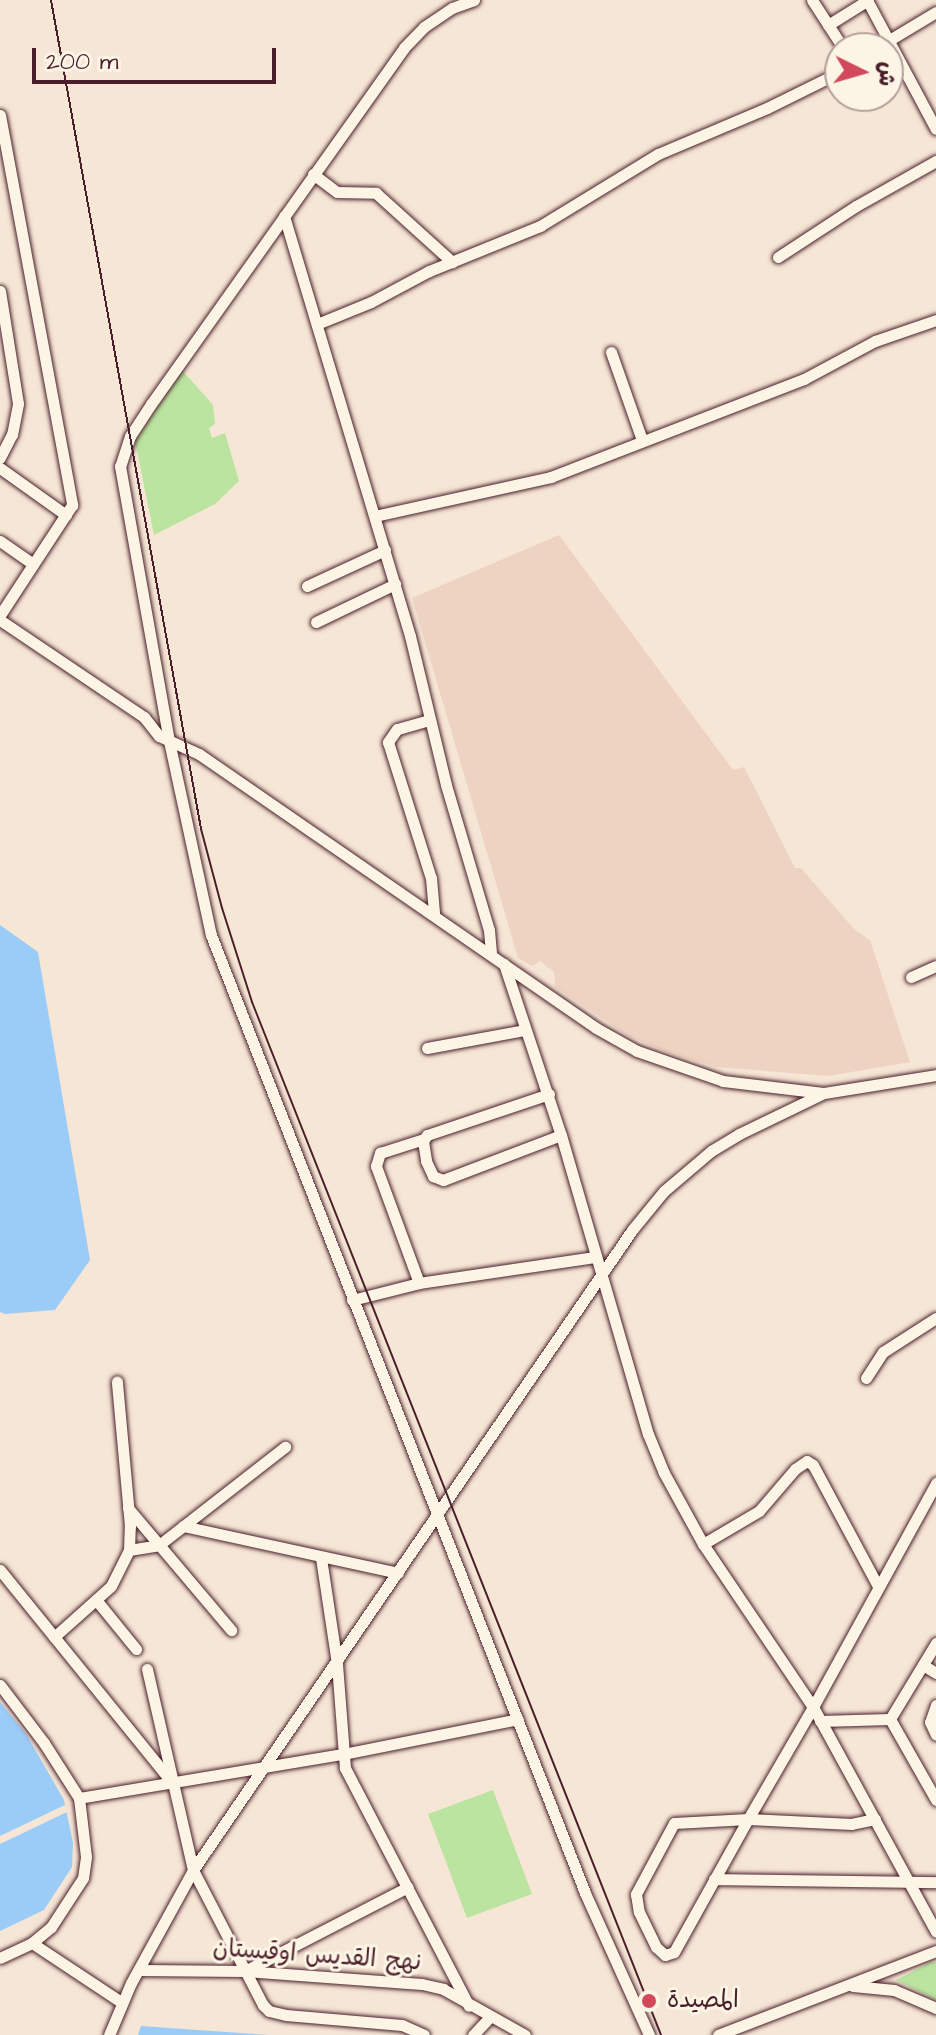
<!DOCTYPE html>
<meta charset="utf-8">
<style>
body{margin:0}
#map{position:relative;width:936px;height:2035px;overflow:hidden;background:#f6e6d5;font-family:"Architects Daughter","Playpen Sans Arabic",sans-serif}
div>[style]{position:absolute}
[style*='--x']{left:calc(var(--x)*1px);top:calc(var(--y)*1px);width:calc(var(--w)*1px);rotate:calc(var(--a)*1deg)}
.built>*{inset:0;background:#efd3c2}
.green>*{inset:0;background:#bbe4a0}
.water>*{inset:0;background:#9bccf7}
.pier>*{inset:0;background:#f6e6d5}
.roads{filter:drop-shadow(0 0 2px #4a1f2b) drop-shadow(0 0 2px #4a1f2b)}
.minor>*{height:11px;margin:-5.5px;padding:0 5.5px;transform-origin:5.5px;border-radius:5.5px;background:#fcf5e5}
.rail>*{height:2px;margin:-1px;padding:0 1px;transform-origin:1px;border-radius:1px;background:#4a1f2b}
.dots>*{width:22px;height:22px;translate:-50% -50%;box-sizing:border-box;border:4px solid #fcf5e5;border-radius:50%}
span{translate:-50% -50%;white-space:nowrap;text-align:center;line-height:1.15;-webkit-text-stroke:6px #fcf5e5;paint-order:stroke}
.street-label{font-size:24px;color:#4a1f2b}
.poi-label{font-size:24px;color:#4a1f2b}
.left{translate:0 -50%;text-align:left}
.north{position:absolute;left:824px;top:32px;width:80px;height:80px;box-sizing:border-box;background:#fcf5e5;border:2px solid #b59f9b;border-radius:50%;rotate:95deg;font-size:22px;font-weight:700;line-height:32px;text-align:center;color:#4a1f2b}
.north::after{content:'';display:block;margin:auto;width:28px;height:36px;background:#d1495b;clip-path:polygon(50% 0,100% 100%,50% 72%,0 100%)}
.scale{position:absolute;left:32px;top:48px;width:244px;height:36px;box-sizing:border-box;border:4px solid #4a1f2b;border-top:0;padding-left:10px;font-size:24px;line-height:28px;white-space:nowrap;color:#4a1f2b;-webkit-text-stroke:6px #fcf5e5;paint-order:stroke}
</style>
<div id="map">
<div class="built">
<i style="clip-path:polygon(559px 535px,733px 770px,744px 767px,795px 868px,801px 868px,855px 930px,870px 940px,910px 1062px,828px 1076px,716px 1067px,666px 1052px,627px 1035px,555px 987px,554px 972px,540px 961px,532px 966px,518px 958px,412px 598px)"></i>
</div>
<div class="green">
<i style="clip-path:polygon(182px 370px,213px 405px,215px 424px,209px 428px,212px 438px,225px 433px,239px 481px,215px 504px,154px 535px,135px 441px)"></i>
<i style="clip-path:polygon(493px 1790px,532px 1894px,467px 1918px,428px 1814px)"></i>
<i style="clip-path:polygon(931px 1962px,936px 1962px,936px 2000px,896px 1980px)"></i>
</div>
<div class="water">
<i style="clip-path:polygon(0 925px,38px 952px,90px 1260px,55px 1310px,5px 1314px,0 1312px)"></i>
<i style="clip-path:polygon(0 1702px,26px 1734px,64px 1800px,73px 1843px,72px 1867px,44px 1910px,0 1931px)"></i>
<i style="clip-path:polygon(141px 2026px,269px 2035px,138px 2035px)"></i>
</div>
<div class="pier">
<i style="clip-path:polygon(65px 1805px,67px 1812px,0 1844px,0 1836px)"></i>
</div>
<div class="roads">
<div class="minor">
<i style="--x:474;--y:0;--w:23;--a:160"></i>
<i style="--x:452;--y:8;--w:34;--a:146"></i>
<i style="--x:424;--y:27;--w:29;--a:134"></i>
<i style="--x:404;--y:48;--w:437;--a:125.4"></i>
<i style="--x:151;--y:404;--w:38;--a:123"></i>
<i style="--x:130;--y:436;--w:32;--a:108"></i>
<i style="--x:120;--y:466;--w:279;--a:79.9"></i>
<i style="--x:169;--y:741;--w:198;--a:77.8"></i>
<i style="--x:211;--y:935;--w:1028;--a:68.67"></i>
<i style="--x:585;--y:1893;--w:156;--a:65.7"></i>
<i style="--x:812;--y:0;--w:57;--a:57.1"></i>
<i style="--x:867;--y:0;--w:146;--a:61.9"></i>
<i style="--x:828;--y:25;--w:47;--a:-32"></i>
<i style="--x:876;--y:48;--w:70;--a:-31"></i>
<i style="--x:0;--y:115;--w:397;--a:79.5"></i>
<i style="--x:72;--y:505;--w:131;--a:123.2"></i>
<i style="--x:313;--y:174;--w:30;--a:37"></i>
<i style="--x:337;--y:192;--w:39;--a:1"></i>
<i style="--x:376;--y:193;--w:103;--a:42.2"></i>
<i style="--x:284;--y:216;--w:438;--a:73.3"></i>
<i style="--x:410;--y:636;--w:153;--a:76.4"></i>
<i style="--x:446;--y:785;--w:151;--a:73.5"></i>
<i style="--x:489;--y:930;--w:25;--a:85"></i>
<i style="--x:778;--y:257;--w:93;--a:-33.2"></i>
<i style="--x:856;--y:206;--w:92;--a:-29.4"></i>
<i style="--x:0;--y:291;--w:114;--a:80.9"></i>
<i style="--x:18;--y:404;--w:31;--a:101"></i>
<i style="--x:12;--y:434;--w:27;--a:117"></i>
<i style="--x:317;--y:324;--w:58;--a:-22.2"></i>
<i style="--x:371;--y:302;--w:66;--a:-28.1"></i>
<i style="--x:429;--y:271;--w:120;--a:-22.1"></i>
<i style="--x:540;--y:226;--w:138;--a:-31.4"></i>
<i style="--x:658;--y:154;--w:118;--a:-22.9"></i>
<i style="--x:767;--y:108;--w:81;--a:-26.3"></i>
<i style="--x:611;--y:352;--w:93;--a:70.6"></i>
<i style="--x:0;--y:468;--w:81;--a:35.5"></i>
<i style="--x:375;--y:516;--w:180;--a:-12.5"></i>
<i style="--x:551;--y:477;--w:271;--a:-21.2"></i>
<i style="--x:804;--y:379;--w:81;--a:-28.2"></i>
<i style="--x:875;--y:341;--w:65;--a:-19"></i>
<i style="--x:0;--y:541;--w:40;--a:34.9"></i>
<i style="--x:307;--y:586;--w:86;--a:-24.8"></i>
<i style="--x:0;--y:620;--w:174;--a:34"></i>
<i style="--x:144;--y:717;--w:24;--a:52"></i>
<i style="--x:159;--y:736;--w:44;--a:24.2"></i>
<i style="--x:199;--y:754;--w:482;--a:34.6"></i>
<i style="--x:596;--y:1028;--w:47;--a:29.3"></i>
<i style="--x:637;--y:1051;--w:91;--a:19.2"></i>
<i style="--x:723;--y:1081;--w:101;--a:6.8"></i>
<i style="--x:316;--y:622;--w:88;--a:-25.7"></i>
<i style="--x:429;--y:720;--w:33;--a:164"></i>
<i style="--x:397;--y:729;--w:16;--a:125"></i>
<i style="--x:388;--y:742;--w:143;--a:72.5"></i>
<i style="--x:431;--y:878;--w:36;--a:85"></i>
<i style="--x:504;--y:964;--w:180;--a:71.6"></i>
<i style="--x:561;--y:1135;--w:311;--a:73.8"></i>
<i style="--x:648;--y:1434;--w:42;--a:67.7"></i>
<i style="--x:664;--y:1473;--w:81;--a:61.2"></i>
<i style="--x:703;--y:1544;--w:197;--a:56"></i>
<i style="--x:813;--y:1707;--w:256;--a:61.3"></i>
<i style="--x:911;--y:977;--w:27;--a:-24"></i>
<i style="--x:427;--y:1048;--w:100;--a:-10.4"></i>
<i style="--x:549;--y:1094;--w:129;--a:161.4"></i>
<i style="--x:427;--y:1135;--w:7;--a:124"></i>
<i style="--x:423;--y:1141;--w:20;--a:81"></i>
<i style="--x:426;--y:1161;--w:17;--a:65"></i>
<i style="--x:433;--y:1176;--w:11;--a:22"></i>
<i style="--x:443;--y:1180;--w:126;--a:-20.9"></i>
<i style="--x:419;--y:1283;--w:125;--a:-110.2"></i>
<i style="--x:376;--y:1166;--w:14;--a:-73"></i>
<i style="--x:380;--y:1153;--w:46;--a:-17.7"></i>
<i style="--x:352;--y:1300;--w:69;--a:-14.2"></i>
<i style="--x:419;--y:1283;--w:179;--a:-8.4"></i>
<i style="--x:866;--y:1378;--w:31;--a:-57"></i>
<i style="--x:883;--y:1352;--w:63;--a:-32.7"></i>
<i style="--x:128;--y:1508;--w:160;--a:49.8"></i>
<i style="--x:183;--y:1526;--w:220;--a:12.3"></i>
<i style="--x:703;--y:1544;--w:65;--a:-30.5"></i>
<i style="--x:759;--y:1511;--w:55;--a:-49.4"></i>
<i style="--x:795;--y:1469;--w:14;--a:-34"></i>
<i style="--x:807;--y:1461;--w:7;--a:34"></i>
<i style="--x:813;--y:1465;--w:137;--a:61.8"></i>
<i style="--x:129;--y:1550;--w:30;--a:-9"></i>
<i style="--x:159;--y:1545;--w:160;--a:-37.9"></i>
<i style="--x:321;--y:1558;--w:107;--a:81.4"></i>
<i style="--x:337;--y:1664;--w:104;--a:85.6"></i>
<i style="--x:345;--y:1768;--w:268;--a:62.5"></i>
<i style="--x:0;--y:1570;--w:269;--a:51"></i>
<i style="--x:97;--y:1601;--w:62;--a:50.9"></i>
<i style="--x:54;--y:1637;--w:76;--a:-41.8"></i>
<i style="--x:111;--y:1586;--w:40;--a:-63.4"></i>
<i style="--x:129;--y:1550;--w:24;--a:-88"></i>
<i style="--x:130;--y:1526;--w:145;--a:-95.2"></i>
<i style="--x:923;--y:1665;--w:15;--a:32"></i>
<i style="--x:147;--y:1669;--w:206;--a:77.1"></i>
<i style="--x:193;--y:1870;--w:152;--a:62.6"></i>
<i style="--x:263;--y:2005;--w:8;--a:45"></i>
<i style="--x:269;--y:2011;--w:17;--a:13"></i>
<i style="--x:286;--y:2015;--w:116;--a:4.9"></i>
<i style="--x:402;--y:2025;--w:24;--a:24"></i>
<i style="--x:0;--y:1685;--w:73;--a:52.8"></i>
<i style="--x:44;--y:1743;--w:65;--a:57.5"></i>
<i style="--x:79;--y:1798;--w:59;--a:83.2"></i>
<i style="--x:86;--y:1857;--w:21;--a:98"></i>
<i style="--x:83;--y:1878;--w:59;--a:123.1"></i>
<i style="--x:51;--y:1927;--w:25;--a:140"></i>
<i style="--x:32;--y:1943;--w:35;--a:155"></i>
<i style="--x:936;--y:1705;--w:18;--a:109"></i>
<i style="--x:930;--y:1722;--w:14;--a:65"></i>
<i style="--x:890;--y:1719;--w:89;--a:-58.8"></i>
<i style="--x:820;--y:1721;--w:70;--a:-1.6"></i>
<i style="--x:890;--y:1719;--w:93;--a:60.4"></i>
<i style="--x:79;--y:1798;--w:268;--a:-9.5"></i>
<i style="--x:343;--y:1754;--w:178;--a:-11.3"></i>
<i style="--x:875;--y:1819;--w:24;--a:168"></i>
<i style="--x:852;--y:1824;--w:104;--a:-177.2"></i>
<i style="--x:748;--y:1819;--w:74;--a:176.9"></i>
<i style="--x:674;--y:1823;--w:81;--a:118.2"></i>
<i style="--x:636;--y:1894;--w:18;--a:81"></i>
<i style="--x:639;--y:1912;--w:39;--a:64"></i>
<i style="--x:656;--y:1947;--w:12;--a:42"></i>
<i style="--x:665;--y:1955;--w:9;--a:-18"></i>
<i style="--x:674;--y:1952;--w:152;--a:-60.9"></i>
<i style="--x:748;--y:1819;--w:129;--a:-59.9"></i>
<i style="--x:813;--y:1707;--w:256;--a:-61.2"></i>
<i style="--x:714;--y:1879;--w:222;--a:0.8"></i>
<i style="--x:32;--y:1943;--w:107;--a:33.5"></i>
<i style="--x:140;--y:1970;--w:105;--a:0.5"></i>
<i style="--x:245;--y:1971;--w:177;--a:4.2"></i>
<i style="--x:422;--y:1984;--w:22;--a:13"></i>
<i style="--x:443;--y:1989;--w:94;--a:29.3"></i>
<i style="--x:245;--y:1971;--w:183;--a:-27.3"></i>
<i style="--x:853;--y:1986;--w:41;--a:5.6"></i>
<i style="--x:894;--y:1990;--w:46;--a:23.2"></i>
<i style="--x:109;--y:2035;--w:56;--a:-67.1"></i>
<i style="--x:131;--y:1983;--w:129;--a:-61.2"></i>
<i style="--x:193;--y:1870;--w:776;--a:-55.55"></i>
<i style="--x:632;--y:1230;--w:50;--a:-50.6"></i>
<i style="--x:664;--y:1191;--w:62;--a:-40.4"></i>
<i style="--x:711;--y:1151;--w:33;--a:-31"></i>
<i style="--x:739;--y:1134;--w:94;--a:-25.8"></i>
<i style="--x:824;--y:1093;--w:113;--a:-9.1"></i>
<i style="--x:473;--y:2035;--w:25;--a:-47"></i>
<i style="--x:718;--y:2035;--w:234;--a:-21.1"></i>
</div>
</div>
<div class="rail">
<i style="--x:51;--y:0;--w:842;--a:79.74"></i>
<i style="--x:201;--y:829;--w:82;--a:75.1"></i>
<i style="--x:222;--y:908;--w:99;--a:72.3"></i>
<i style="--x:252;--y:1002;--w:1111;--a:68.4"></i>
</div>
<div class="dots">
<i style="left:649px;top:2001px;background:#d1495b"></i>
</div>
<div class="street-label">
<span style="left:317px;top:1956px;rotate:4deg">نهج القديس اوقيستان</span>
</div>
<div class="poi-label">
<span class="left" style="left:667px;top:2001px">المصيدة</span>
</div>
<div class="north">ش</div>
<div class="scale">200 m</div>
</div>
